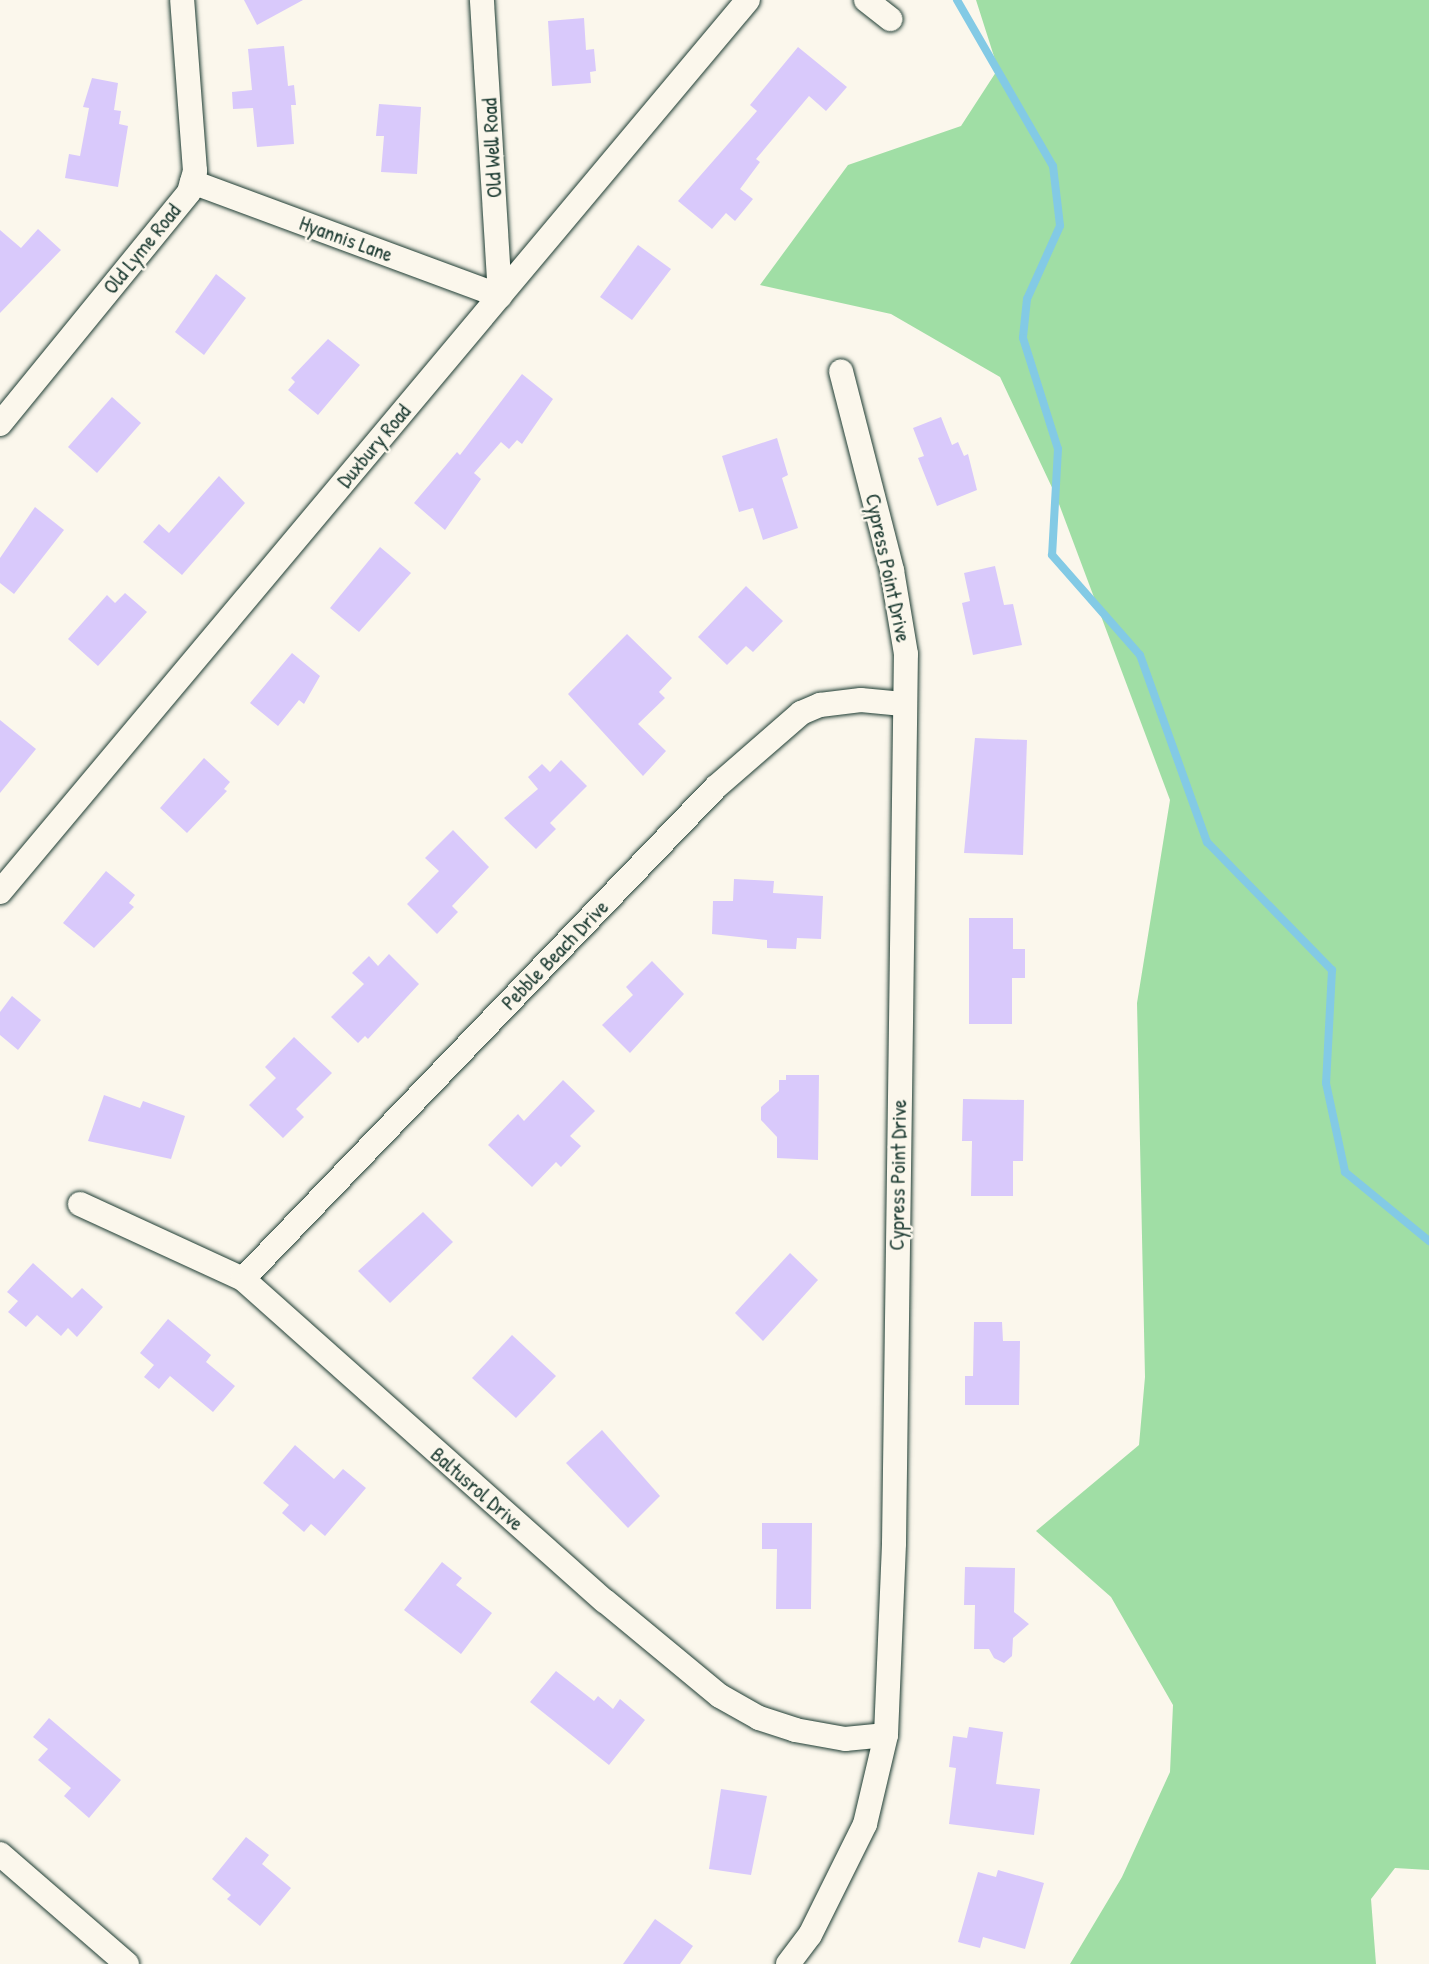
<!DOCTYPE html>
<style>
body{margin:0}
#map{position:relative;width:1429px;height:1964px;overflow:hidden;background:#fbf7ec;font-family:"Patrick Hand",sans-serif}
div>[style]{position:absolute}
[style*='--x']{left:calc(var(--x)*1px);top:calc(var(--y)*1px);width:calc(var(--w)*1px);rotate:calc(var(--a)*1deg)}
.green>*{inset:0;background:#a0dea5}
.stream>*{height:8px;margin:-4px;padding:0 4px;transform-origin:4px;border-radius:4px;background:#83cae5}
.building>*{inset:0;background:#d9c9fb}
.roads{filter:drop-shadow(0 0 2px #1f3d34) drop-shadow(0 0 2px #1f3d34)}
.minor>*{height:24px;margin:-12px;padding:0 12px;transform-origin:12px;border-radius:12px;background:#fbf7ec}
span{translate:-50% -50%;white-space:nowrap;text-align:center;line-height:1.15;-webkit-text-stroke:5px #fbf7ec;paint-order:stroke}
.street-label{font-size:21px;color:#1f3d34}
</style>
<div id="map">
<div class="green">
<i style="clip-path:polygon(976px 0,1429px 0,1429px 1870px,1395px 1868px,1371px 1899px,1376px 1964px,1070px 1964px,1122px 1877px,1170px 1772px,1173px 1705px,1111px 1597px,1036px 1531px,1139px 1445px,1145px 1377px,1137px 1003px,1170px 800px,1056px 496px,1000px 377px,891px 314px,760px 285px,848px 165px,961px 126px,998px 69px)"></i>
</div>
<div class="stream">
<i style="--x:957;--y:0;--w:192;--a:60"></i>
<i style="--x:1053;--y:166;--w:60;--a:83.3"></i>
<i style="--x:1060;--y:226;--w:80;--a:114.3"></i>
<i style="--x:1027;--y:299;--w:39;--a:96"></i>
<i style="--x:1023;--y:338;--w:116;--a:72.5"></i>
<i style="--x:1058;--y:449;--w:106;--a:93.2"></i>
<i style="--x:1052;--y:555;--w:133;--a:48.7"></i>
<i style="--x:1140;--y:655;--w:199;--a:70.3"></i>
<i style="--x:1207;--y:842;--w:179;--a:45.7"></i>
<i style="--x:1332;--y:970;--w:113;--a:93"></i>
<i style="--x:1326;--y:1083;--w:91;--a:77.9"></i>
<i style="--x:1345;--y:1172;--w:109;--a:39.4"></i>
</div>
<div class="building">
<i style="clip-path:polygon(244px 0,303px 0,257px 25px)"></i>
<i style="clip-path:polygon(584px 18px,586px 50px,594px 49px,596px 71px,590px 72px,591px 83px,552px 86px,548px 21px)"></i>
<i style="clip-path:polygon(284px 46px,288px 86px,294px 85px,296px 105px,291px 105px,294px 144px,257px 147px,253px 108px,233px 109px,232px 92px,252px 90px,248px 49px)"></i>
<i style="clip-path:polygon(798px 47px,847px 87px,826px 111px,809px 96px,756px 159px,760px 162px,740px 189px,753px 199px,735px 221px,726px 213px,712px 229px,678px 201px,757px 111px,750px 105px)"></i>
<i style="clip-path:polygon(92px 78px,118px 83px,114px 110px,121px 111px,119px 124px,128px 126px,118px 187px,65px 178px,69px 154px,80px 156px,89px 108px,83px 107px)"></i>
<i style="clip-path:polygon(379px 104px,421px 107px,417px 174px,381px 172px,384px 136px,376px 136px)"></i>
<i style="clip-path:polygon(38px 229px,61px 250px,0 313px,0 230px,21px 248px)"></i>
<i style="clip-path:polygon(638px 245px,671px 269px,632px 320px,600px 297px)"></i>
<i style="clip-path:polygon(216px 274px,246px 298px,204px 355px,175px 332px)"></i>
<i style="clip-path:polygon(328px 339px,360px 365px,318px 415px,288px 390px,295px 382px,291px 378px)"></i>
<i style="clip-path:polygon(522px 374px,553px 399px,522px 444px,517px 440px,509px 449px,501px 442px,474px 473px,481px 479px,445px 530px,414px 503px,457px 452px,460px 455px)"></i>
<i style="clip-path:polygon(112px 397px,141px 423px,97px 473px,68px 447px)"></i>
<i style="clip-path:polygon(941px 417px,952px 445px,958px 442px,964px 456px,968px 454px,977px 490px,937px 506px,918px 458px,924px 456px,913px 428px)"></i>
<i style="clip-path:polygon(777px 438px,788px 475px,782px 478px,798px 528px,763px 540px,753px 508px,739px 512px,722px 456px)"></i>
<i style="clip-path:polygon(219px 476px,245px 503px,182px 575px,143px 542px,159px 524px,169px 533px)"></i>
<i style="clip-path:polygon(35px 507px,64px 530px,14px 594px,0 583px,0 558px)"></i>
<i style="clip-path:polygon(380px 547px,411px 573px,359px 632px,330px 608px)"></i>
<i style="clip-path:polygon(995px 566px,1004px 605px,1013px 604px,1022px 645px,973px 655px,962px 603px,970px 601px,964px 573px)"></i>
<i style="clip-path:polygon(746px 586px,783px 621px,753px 652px,746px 646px,727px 665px,698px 637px)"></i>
<i style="clip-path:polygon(125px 593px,147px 612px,98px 666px,68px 639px,107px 595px,115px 603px)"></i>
<i style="clip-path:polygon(627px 634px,672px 678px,659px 692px,665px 698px,638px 724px,666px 751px,643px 776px,568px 694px)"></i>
<i style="clip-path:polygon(292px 653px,320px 676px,304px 704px,299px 700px,278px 726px,250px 703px)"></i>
<i style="clip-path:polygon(0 720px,36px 749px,0 793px)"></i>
<i style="clip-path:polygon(975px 738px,1027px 740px,1023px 855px,964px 853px)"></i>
<i style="clip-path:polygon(204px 758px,230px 782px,224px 789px,227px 791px,187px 833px,160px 808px)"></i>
<i style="clip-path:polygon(561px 760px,587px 786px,550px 823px,556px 829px,536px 849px,504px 818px,538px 789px,528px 777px,542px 764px,550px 772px)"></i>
<i style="clip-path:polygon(453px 830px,489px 867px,452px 906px,458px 912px,437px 934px,407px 904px,439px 871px,425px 858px)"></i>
<i style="clip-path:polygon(106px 871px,135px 895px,129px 903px,134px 907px,94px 948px,63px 923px)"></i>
<i style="clip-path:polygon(734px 879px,774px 881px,773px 893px,823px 896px,821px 939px,797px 938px,796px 949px,767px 948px,767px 940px,712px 934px,713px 901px,733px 901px)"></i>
<i style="clip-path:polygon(969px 918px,1013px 918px,1013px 949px,1025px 949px,1025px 978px,1012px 978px,1012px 1024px,969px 1024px)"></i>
<i style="clip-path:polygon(389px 954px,419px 984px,368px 1039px,365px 1036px,358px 1043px,331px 1017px,364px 984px,352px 973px,369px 956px,378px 966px)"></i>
<i style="clip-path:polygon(652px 961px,684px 994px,630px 1053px,602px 1025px,633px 995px,626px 987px)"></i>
<i style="clip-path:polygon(12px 996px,41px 1020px,18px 1050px,0 1035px,0 1012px)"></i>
<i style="clip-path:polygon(294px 1037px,332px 1073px,296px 1109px,304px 1117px,283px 1138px,249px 1105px,276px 1078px,265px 1067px)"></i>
<i style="clip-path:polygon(786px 1075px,819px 1075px,818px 1160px,777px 1158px,777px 1137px,761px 1120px,761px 1107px,779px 1091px,779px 1080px,786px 1080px)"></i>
<i style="clip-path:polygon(563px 1080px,595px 1111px,570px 1136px,581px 1146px,561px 1167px,556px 1162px,532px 1187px,488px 1145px,518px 1114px,524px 1121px)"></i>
<i style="clip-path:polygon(104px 1095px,140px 1108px,143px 1101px,185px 1116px,171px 1159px,88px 1141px)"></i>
<i style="clip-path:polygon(963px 1099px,1024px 1100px,1023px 1161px,1013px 1161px,1013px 1196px,971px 1196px,972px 1141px,962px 1141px)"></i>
<i style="clip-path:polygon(423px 1212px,453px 1242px,390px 1303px,358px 1271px)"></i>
<i style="clip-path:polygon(790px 1253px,818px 1280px,763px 1341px,735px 1313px)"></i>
<i style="clip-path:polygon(33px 1263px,72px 1298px,82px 1288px,103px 1307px,77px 1337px,68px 1328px,61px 1336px,37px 1315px,26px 1327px,8px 1312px,18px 1301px,7px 1292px)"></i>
<i style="clip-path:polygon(168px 1319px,211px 1355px,206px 1362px,235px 1386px,213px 1412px,170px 1376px,159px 1389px,144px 1377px,154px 1365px,140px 1353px)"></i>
<i style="clip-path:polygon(974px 1322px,1002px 1322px,1003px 1341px,1020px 1341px,1019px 1405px,965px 1405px,965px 1376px,973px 1376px)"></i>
<i style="clip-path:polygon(512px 1335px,556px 1376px,516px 1418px,472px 1378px)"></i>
<i style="clip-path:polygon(602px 1430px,660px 1496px,628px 1528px,566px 1463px)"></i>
<i style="clip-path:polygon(295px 1445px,334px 1479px,343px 1469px,366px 1488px,325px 1536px,311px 1524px,304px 1532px,282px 1513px,289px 1505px,263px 1483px)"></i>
<i style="clip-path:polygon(762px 1523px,812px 1523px,811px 1609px,776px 1609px,777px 1549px,762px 1549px)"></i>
<i style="clip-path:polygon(442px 1562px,462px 1578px,456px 1585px,492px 1613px,461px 1654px,404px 1610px)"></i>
<i style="clip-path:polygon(965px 1567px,1015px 1568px,1014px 1612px,1029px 1624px,1013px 1638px,1012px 1656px,1004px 1663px,994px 1658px,989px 1649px,974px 1649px,975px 1605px,964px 1605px)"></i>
<i style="clip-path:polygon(556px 1671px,594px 1701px,598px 1696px,613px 1709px,620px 1699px,645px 1720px,609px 1765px,530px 1702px)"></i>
<i style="clip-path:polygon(49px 1718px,121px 1780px,89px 1818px,64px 1796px,71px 1788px,38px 1760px,48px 1749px,33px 1737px)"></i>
<i style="clip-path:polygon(969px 1727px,1003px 1732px,996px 1784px,1040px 1789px,1034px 1835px,949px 1824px,956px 1768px,949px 1767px,953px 1736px,967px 1738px)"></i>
<i style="clip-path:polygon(721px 1789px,767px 1796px,751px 1875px,709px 1869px)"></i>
<i style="clip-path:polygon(246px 1837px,269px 1855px,262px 1864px,291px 1888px,260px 1926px,227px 1899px,231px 1895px,212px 1879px)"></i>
<i style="clip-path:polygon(998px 1870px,1044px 1883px,1025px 1949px,983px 1937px,980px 1948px,958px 1942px,978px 1872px,996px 1877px)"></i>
<i style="clip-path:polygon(655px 1919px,693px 1946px,680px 1964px,623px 1964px)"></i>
</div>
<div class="roads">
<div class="minor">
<i style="--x:866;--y:0;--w:31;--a:38"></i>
<i style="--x:192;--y:182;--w:328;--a:20.3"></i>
<i style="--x:500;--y:296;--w:297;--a:-93.5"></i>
<i style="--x:0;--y:424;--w:299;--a:-50.8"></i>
<i style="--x:189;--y:192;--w:22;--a:-74"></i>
<i style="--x:195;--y:171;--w:171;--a:-94.3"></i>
<i style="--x:0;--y:892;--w:1164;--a:-50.02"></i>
<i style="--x:80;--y:1204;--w:179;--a:24.7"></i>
<i style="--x:243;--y:1279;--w:484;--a:41.7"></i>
<i style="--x:605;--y:1601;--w:149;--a:39.6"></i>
<i style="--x:720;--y:1696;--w:45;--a:29.4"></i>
<i style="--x:759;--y:1718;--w:38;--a:18"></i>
<i style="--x:795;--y:1730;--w:51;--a:10.2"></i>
<i style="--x:845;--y:1739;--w:41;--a:-5.6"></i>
<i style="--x:243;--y:1279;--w:682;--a:-46.13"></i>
<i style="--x:716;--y:787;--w:113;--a:-41"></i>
<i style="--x:801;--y:713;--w:21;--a:-23"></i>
<i style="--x:820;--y:705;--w:41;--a:-7"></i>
<i style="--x:861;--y:700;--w:42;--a:5.4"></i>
<i style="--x:0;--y:1854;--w:168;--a:40.9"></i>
<i style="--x:788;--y:1964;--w:36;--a:-53"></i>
<i style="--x:810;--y:1935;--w:124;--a:-63.6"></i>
<i style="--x:865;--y:1824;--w:91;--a:-76.7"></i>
<i style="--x:886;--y:1735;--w:192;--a:-87.6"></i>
<i style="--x:894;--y:1543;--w:889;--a:-89.23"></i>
<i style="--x:906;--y:654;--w:85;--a:-99.5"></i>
<i style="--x:892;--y:570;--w:205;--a:-104.4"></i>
</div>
</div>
<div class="street-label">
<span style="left:492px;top:148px;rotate:-93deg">Old Well Road</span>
<span style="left:346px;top:239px;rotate:20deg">Hyannis Lane</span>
<span style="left:142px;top:249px;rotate:-51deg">Old Lyme Road</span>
<span style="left:374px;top:446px;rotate:-50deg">Duxbury Road</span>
<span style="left:888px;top:568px;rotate:78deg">Cypress Point Drive</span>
<span style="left:555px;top:955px;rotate:-46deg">Pebble Beach Drive</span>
<span style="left:898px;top:1175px;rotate:-89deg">Cypress Point Drive</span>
<span style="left:477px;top:1489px;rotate:41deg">Baltusrol Drive</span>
</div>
</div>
